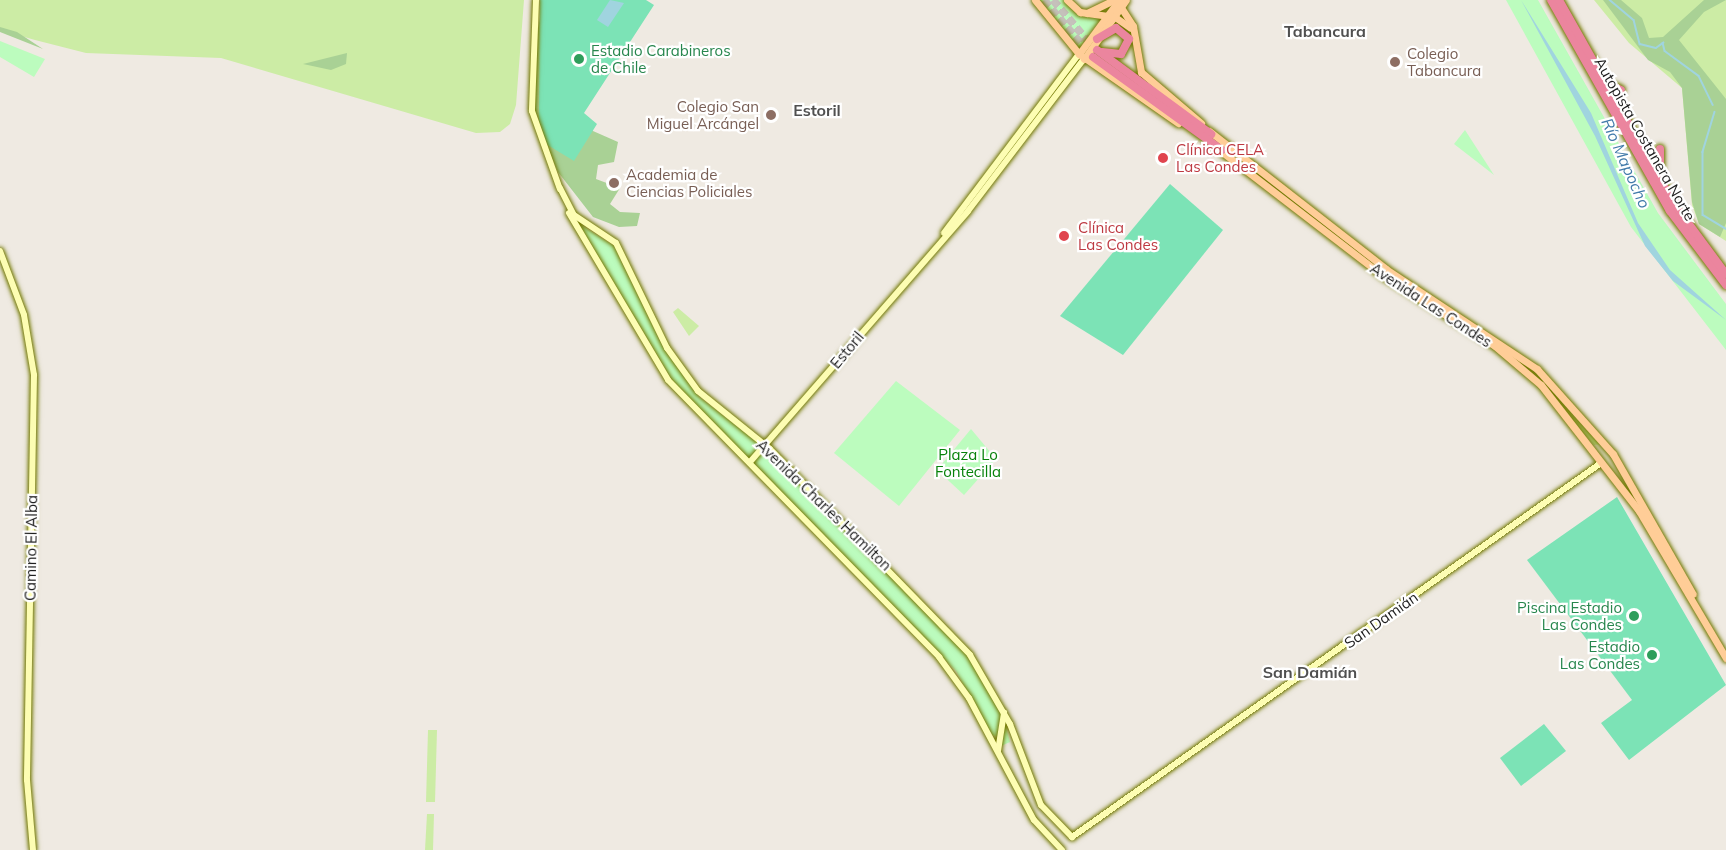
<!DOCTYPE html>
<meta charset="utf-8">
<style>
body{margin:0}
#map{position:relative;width:1726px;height:850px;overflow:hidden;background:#efeae2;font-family:Mulish,sans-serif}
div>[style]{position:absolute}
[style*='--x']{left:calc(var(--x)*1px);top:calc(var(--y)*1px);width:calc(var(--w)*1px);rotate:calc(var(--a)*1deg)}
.grass>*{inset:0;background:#cceca5}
.forest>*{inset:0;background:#a9d195}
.park>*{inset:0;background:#bcfcbe}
.pitch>*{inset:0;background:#7ce3b6}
.water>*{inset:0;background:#a0d4df}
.stream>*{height:1.5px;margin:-0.75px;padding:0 0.75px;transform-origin:0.75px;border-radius:0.75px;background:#a0d4df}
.highway-tunnel>*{height:8px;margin-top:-4px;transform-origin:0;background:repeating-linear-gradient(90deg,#c5c1bb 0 8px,transparent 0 12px)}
.roads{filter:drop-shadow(0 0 2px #727800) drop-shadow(0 0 2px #727800)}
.secondary>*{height:6px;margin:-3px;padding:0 3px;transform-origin:3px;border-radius:3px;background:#fdfdb3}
.primary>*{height:7px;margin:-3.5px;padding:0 3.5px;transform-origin:3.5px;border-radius:3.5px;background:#ffcd97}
.highway>*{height:8px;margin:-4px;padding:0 4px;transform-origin:4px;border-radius:4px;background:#eb859e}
.dots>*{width:16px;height:16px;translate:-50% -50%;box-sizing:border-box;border:3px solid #fff;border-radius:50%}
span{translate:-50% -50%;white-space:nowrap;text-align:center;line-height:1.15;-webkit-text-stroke:4.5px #fff;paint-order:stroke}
.leisure-label{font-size:15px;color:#27864d}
.left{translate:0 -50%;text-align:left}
.right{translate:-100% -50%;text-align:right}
.education-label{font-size:15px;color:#785e54}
.street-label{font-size:15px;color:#1d1d1d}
.health-label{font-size:15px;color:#be3a42}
.park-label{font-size:15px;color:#068109}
.neighbourhood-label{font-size:16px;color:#505050;font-weight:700}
.water-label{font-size:16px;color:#427baa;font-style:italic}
</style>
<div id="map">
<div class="grass">
<i style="clip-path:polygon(0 0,524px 0,516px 105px,510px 124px,500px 132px,476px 133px,221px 58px,86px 53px,35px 40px,0 30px)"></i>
<i style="clip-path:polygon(1594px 0,1726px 0,1726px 241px,1699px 224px,1692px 205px,1682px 88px,1629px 43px)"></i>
<i style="clip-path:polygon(678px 308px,699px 326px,689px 336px,673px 312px)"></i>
<i style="clip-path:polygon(1512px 355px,1553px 389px,1601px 444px,1594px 445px)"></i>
<i style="clip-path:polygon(428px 730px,437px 730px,435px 802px,426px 802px)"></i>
<i style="clip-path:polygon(427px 814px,434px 814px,433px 850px,425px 850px)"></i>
</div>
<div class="forest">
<i style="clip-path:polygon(1603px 0,1621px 0,1642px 18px,1649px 38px,1663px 37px,1704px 0,1726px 0,1704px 12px,1679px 40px,1726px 99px,1726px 223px,1720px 237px,1699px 224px,1692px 202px,1682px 88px,1670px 72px,1648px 60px)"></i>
<i style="clip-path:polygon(540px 18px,544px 67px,593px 131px,618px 142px,614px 162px,598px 165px,596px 179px,620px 188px,610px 204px,620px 212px,640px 213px,637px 226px,619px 227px,593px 217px,558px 172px,535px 118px,535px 45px)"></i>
<i style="clip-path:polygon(0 27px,17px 32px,43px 49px,0 32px)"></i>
<i style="clip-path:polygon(347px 53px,346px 64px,331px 70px,303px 64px)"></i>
</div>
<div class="park">
<i style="clip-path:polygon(1039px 0,1064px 0,1076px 13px,1100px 19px,1078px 50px)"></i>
<i style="clip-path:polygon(1506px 0,1538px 0,1658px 213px,1726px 304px,1726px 350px,1631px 227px)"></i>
<i style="clip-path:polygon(0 41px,45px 59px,34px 77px,0 57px)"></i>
<i style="clip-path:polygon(1465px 130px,1494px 175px,1454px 144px)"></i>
<i style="clip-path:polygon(579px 224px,614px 246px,662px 345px,699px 397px,769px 451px,968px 656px,1002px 713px,1010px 742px,1001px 746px,1002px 738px,992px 735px,956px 671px,672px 380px)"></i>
<i style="clip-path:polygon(896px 381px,960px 430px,899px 506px,834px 453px)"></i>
<i style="clip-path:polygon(971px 429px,996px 459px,964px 495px,937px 470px)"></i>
</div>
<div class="pitch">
<i style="clip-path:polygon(540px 0,646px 0,654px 5px,584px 113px,597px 124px,574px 161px,546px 144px,539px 120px)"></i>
<i style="clip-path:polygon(1170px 184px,1223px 230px,1123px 355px,1060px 316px)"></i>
<i style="clip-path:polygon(1617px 497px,1726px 685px,1629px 760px,1601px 723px,1632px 700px,1527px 560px)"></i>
<i style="clip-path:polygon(1544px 724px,1566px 751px,1521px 786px,1500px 758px)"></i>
</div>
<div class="water">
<i style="clip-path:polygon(610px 0,624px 3px,608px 27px,597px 20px)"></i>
<i style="clip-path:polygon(1521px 0,1591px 113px,1638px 223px,1670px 270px,1726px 320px,1673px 281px,1645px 246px,1595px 136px)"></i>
</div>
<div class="stream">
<i style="--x:1610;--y:0;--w:31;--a:40"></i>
<i style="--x:1634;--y:20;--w:25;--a:76"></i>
<i style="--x:1640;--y:44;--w:16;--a:14"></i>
<i style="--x:1656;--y:48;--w:9;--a:-36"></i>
<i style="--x:1663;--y:43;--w:8;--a:76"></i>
<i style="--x:1665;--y:51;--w:42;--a:36.3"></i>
<i style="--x:1699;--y:76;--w:32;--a:64"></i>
<i style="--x:1715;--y:112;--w:42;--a:106.7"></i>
<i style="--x:1703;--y:152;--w:63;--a:90"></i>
<i style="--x:1703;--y:215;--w:27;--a:31"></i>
</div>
<div class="highway-tunnel">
<i style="--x:1044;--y:0;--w:68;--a:49.8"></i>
<i style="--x:1053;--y:0;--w:60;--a:49.7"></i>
</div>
<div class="roads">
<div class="secondary">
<i style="--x:536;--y:0;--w:111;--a:92.1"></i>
<i style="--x:532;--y:111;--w:83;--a:70.3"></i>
<i style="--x:560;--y:188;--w:30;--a:63"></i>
<i style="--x:574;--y:215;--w:50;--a:33.7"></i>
<i style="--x:616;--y:243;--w:117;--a:64.1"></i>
<i style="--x:667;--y:348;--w:53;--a:54.2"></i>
<i style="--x:698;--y:391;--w:92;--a:38.9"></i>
<i style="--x:770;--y:449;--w:287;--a:45.8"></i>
<i style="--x:970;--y:655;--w:80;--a:59.9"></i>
<i style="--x:1010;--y:724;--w:87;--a:69.1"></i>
<i style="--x:1041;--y:805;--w:45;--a:45.9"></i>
<i style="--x:1072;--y:837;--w:648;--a:-35.26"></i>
<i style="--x:569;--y:213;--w:194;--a:59.3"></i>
<i style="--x:668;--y:380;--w:388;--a:45.6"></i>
<i style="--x:939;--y:657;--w:51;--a:53.8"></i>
<i style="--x:969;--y:698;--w:138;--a:62"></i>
<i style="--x:1034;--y:820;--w:41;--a:47"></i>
<i style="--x:944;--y:233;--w:224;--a:-53"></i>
<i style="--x:0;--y:251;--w:68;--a:69.4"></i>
<i style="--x:24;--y:315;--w:61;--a:80.5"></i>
<i style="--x:34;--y:375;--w:405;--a:91"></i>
<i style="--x:27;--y:780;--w:70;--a:85.1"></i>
<i style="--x:750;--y:462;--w:332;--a:-49"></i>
<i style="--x:968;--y:211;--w:191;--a:-52.7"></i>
<i style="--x:998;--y:751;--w:39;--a:-81"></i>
</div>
<div class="primary">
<i style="--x:1035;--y:0;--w:70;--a:50.8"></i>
<i style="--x:1079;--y:54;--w:121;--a:34.9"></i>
<i style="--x:1067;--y:0;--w:18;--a:43"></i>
<i style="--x:1080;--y:12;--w:35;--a:8"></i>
<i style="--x:1115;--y:17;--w:19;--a:35"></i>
<i style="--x:1120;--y:6;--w:24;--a:57"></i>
<i style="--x:1133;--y:26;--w:47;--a:80.1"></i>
<i style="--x:1141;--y:72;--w:79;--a:40.4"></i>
<i style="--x:1087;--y:13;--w:30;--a:-26"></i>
<i style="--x:1079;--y:54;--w:67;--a:-53.5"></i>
<i style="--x:1084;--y:59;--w:72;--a:-54.6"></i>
<i style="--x:1209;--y:131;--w:224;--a:37.9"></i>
<i style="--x:1386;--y:269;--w:181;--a:33.5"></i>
<i style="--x:1537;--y:369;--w:114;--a:48.2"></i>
<i style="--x:1613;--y:454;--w:161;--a:60.3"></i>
<i style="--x:1217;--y:148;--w:208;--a:37.6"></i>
<i style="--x:1382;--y:275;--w:133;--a:32.1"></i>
<i style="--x:1495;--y:346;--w:60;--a:40.3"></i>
<i style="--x:1541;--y:385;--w:160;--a:52.1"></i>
<i style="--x:1639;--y:511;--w:171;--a:59.4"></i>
</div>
<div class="highway">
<i style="--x:1551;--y:0;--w:242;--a:60.6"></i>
<i style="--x:1670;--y:211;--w:93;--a:52.9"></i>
<i style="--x:1559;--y:0;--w:234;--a:60.6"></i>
<i style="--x:1674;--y:204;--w:87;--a:53.4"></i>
<i style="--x:1097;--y:39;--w:22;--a:-30"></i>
<i style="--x:1116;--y:28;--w:17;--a:40"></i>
<i style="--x:1129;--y:39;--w:17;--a:118"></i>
<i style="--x:1121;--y:54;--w:19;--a:-174"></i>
<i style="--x:1097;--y:50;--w:142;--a:36.4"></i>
<i style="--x:1093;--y:57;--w:159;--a:35.8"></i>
<i style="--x:1607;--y:84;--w:15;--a:23"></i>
<i style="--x:1660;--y:178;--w:29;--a:-90"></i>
</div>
</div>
<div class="dots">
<i style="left:579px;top:59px;background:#2e9e5b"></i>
<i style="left:1395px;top:62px;background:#8d6e63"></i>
<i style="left:771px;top:115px;background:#8d6e63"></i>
<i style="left:1163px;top:158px;background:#e0444e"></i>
<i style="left:614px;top:183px;background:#8d6e63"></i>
<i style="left:1064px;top:236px;background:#e0444e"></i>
<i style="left:1634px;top:616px;background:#2e9e5b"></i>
<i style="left:1652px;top:655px;background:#2e9e5b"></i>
</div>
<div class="leisure-label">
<span class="left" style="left:591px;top:59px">Estadio Carabineros<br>de Chile</span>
<span class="right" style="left:1622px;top:616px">Piscina Estadio<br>Las Condes</span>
<span class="right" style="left:1640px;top:655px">Estadio<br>Las Condes</span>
</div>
<div class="education-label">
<span class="left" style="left:1407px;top:62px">Colegio<br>Tabancura</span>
<span class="right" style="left:759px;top:115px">Colegio San<br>Miguel Arcángel</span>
<span class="left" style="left:626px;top:183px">Academia de<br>Ciencias Policiales</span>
</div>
<div class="street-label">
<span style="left:1645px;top:139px;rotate:60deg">Autopista Costanera Norte</span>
<span style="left:1431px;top:305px;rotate:33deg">Avenida Las Condes</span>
<span style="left:847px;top:350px;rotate:-50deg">Estoril</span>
<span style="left:824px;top:505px;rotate:44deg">Avenida Charles Hamilton</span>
<span style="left:31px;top:548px;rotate:-89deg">Camino El Alba</span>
<span style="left:1381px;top:620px;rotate:-35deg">San Damián</span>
</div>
<div class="health-label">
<span class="left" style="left:1176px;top:158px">Clínica CELA<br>Las Condes</span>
<span class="left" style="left:1078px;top:236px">Clínica<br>Las Condes</span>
</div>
<div class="park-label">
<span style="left:968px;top:463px">Plaza Lo<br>Fontecilla</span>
</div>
<div class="neighbourhood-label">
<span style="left:1325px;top:31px">Tabancura</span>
<span style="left:817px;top:110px">Estoril</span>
<span style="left:1310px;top:672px">San Damián</span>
</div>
<div class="water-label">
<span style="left:1626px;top:163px;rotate:66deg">Río Mapocho</span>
</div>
</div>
